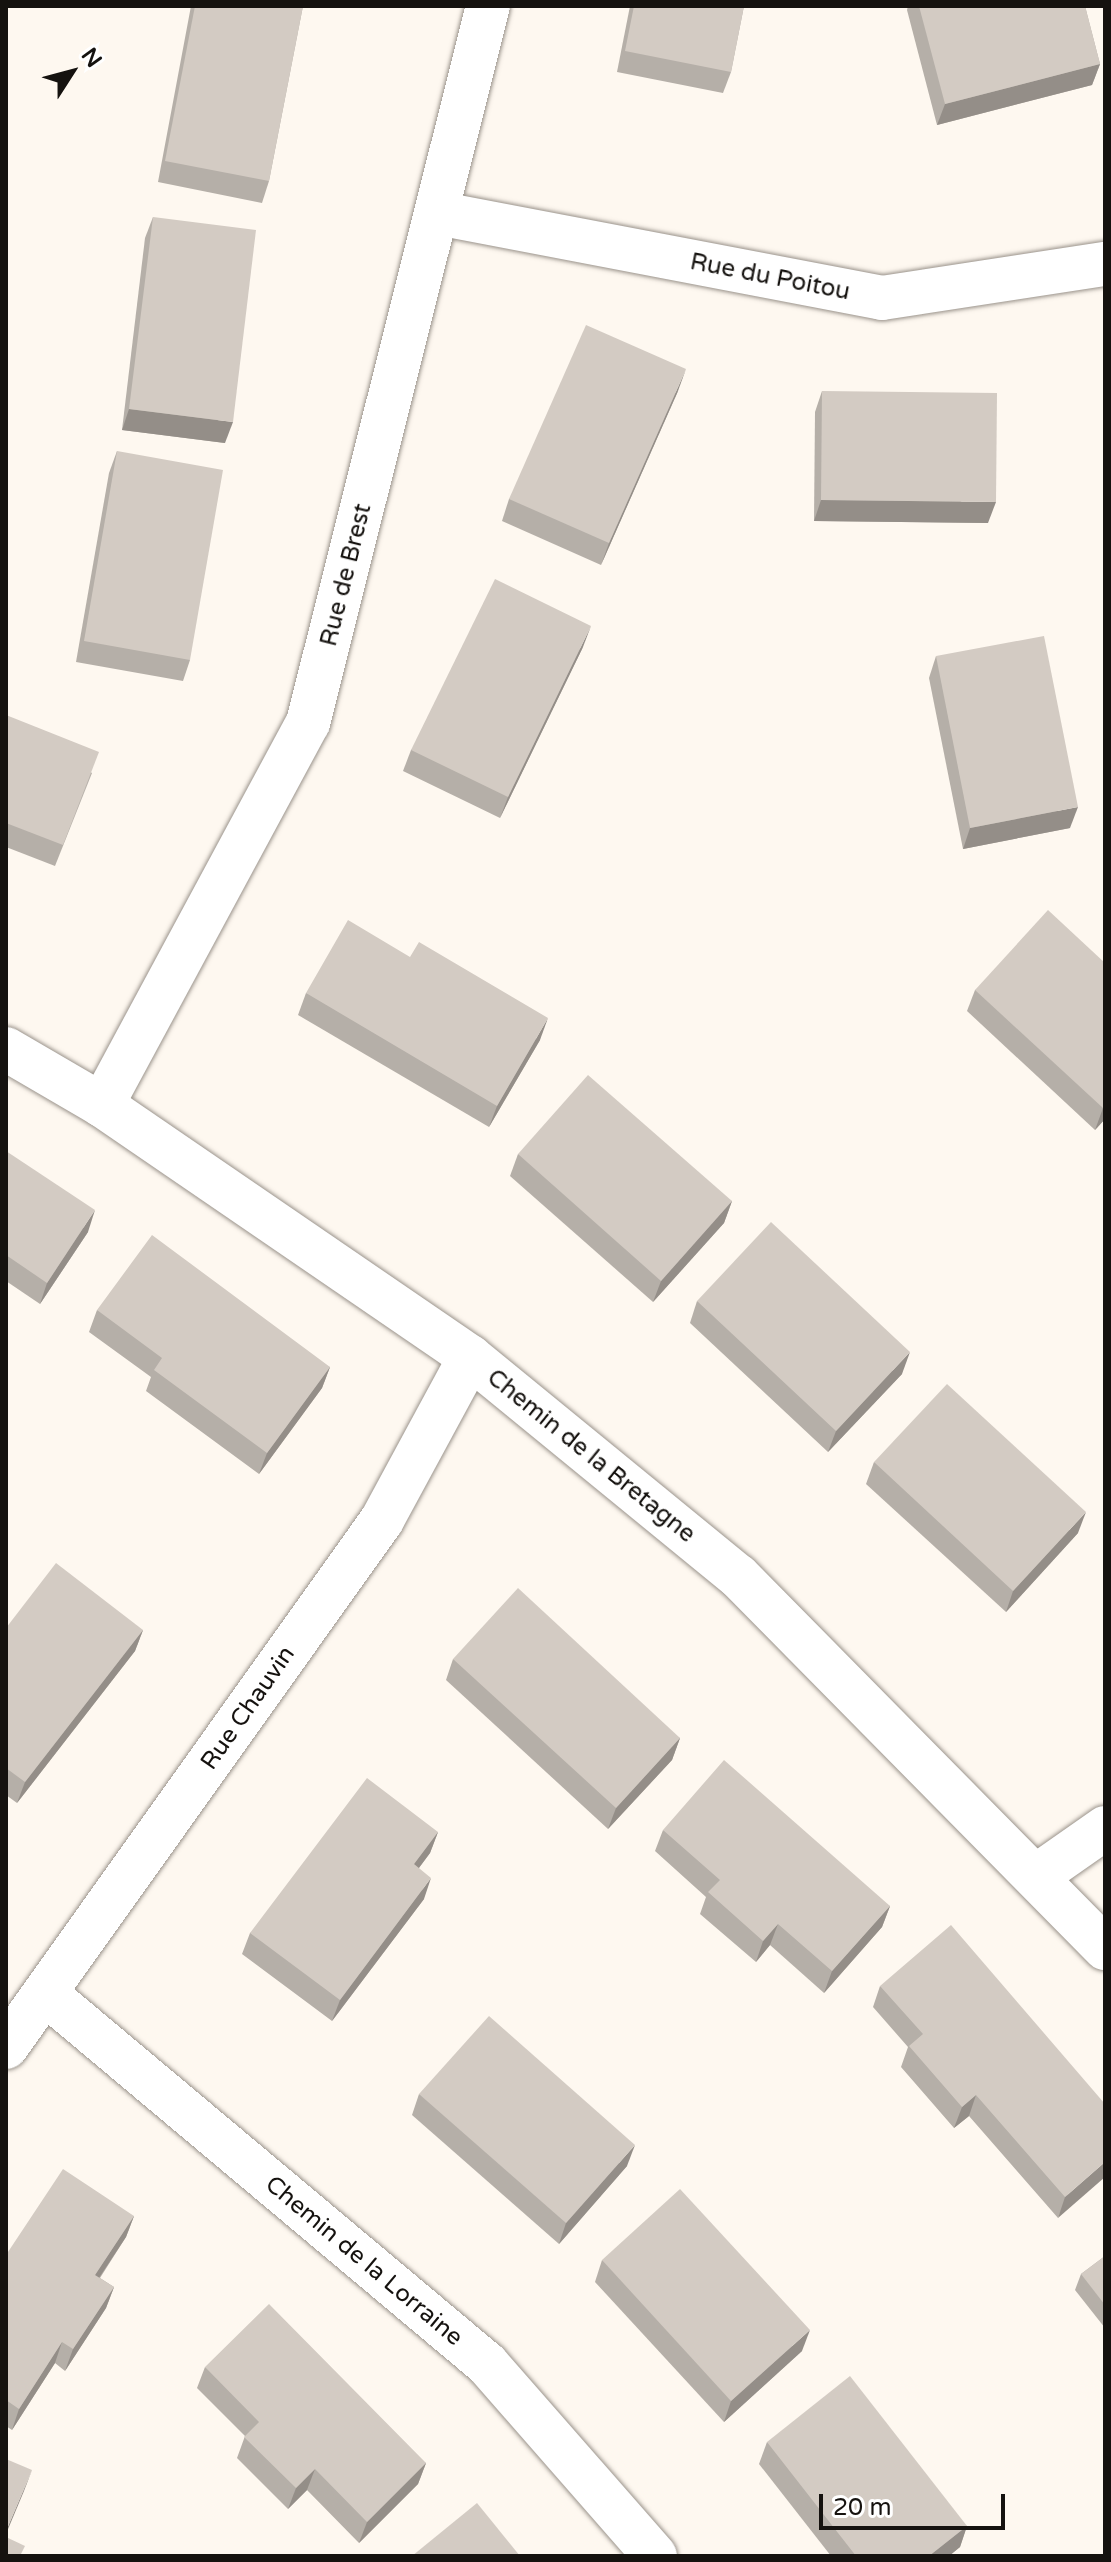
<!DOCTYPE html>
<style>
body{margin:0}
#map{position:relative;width:1111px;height:2562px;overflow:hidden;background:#fef8f0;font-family:"Varela Round",sans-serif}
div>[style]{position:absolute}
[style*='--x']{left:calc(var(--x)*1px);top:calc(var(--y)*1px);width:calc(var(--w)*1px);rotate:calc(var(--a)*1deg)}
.roads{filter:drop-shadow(0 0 2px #9a938b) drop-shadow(0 0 2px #9a938b)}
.minor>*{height:44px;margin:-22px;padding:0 22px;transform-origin:22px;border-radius:22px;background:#fff}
.wall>*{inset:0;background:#b5afa8}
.shaded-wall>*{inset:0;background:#948e88}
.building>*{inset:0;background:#d3cbc3}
span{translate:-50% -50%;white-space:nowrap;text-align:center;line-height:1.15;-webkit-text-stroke:8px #fff;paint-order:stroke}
.street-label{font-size:24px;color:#15120f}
.frame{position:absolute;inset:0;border:8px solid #15120f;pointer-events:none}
.north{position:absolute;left:32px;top:32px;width:80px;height:80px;-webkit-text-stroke:6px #fff;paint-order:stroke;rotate:54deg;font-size:22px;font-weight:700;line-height:32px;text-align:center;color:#15120f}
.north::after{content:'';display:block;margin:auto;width:28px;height:36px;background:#15120f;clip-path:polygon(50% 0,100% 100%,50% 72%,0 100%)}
.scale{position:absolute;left:819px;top:2494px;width:186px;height:36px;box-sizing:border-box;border:4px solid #15120f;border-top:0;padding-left:10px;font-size:24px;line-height:28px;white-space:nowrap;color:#15120f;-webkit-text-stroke:6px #fff;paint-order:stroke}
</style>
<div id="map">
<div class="roads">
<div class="minor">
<i style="--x:437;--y:213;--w:453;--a:10.8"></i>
<i style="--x:882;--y:298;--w:226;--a:-8.7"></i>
<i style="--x:6;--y:1049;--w:111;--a:30.3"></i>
<i style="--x:102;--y:1105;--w:446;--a:34.4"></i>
<i style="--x:470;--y:1357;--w:346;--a:39.3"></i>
<i style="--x:738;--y:1576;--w:523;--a:45.39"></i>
<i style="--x:102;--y:1105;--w:434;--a:-61.7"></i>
<i style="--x:308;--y:723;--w:739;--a:-75.91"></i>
<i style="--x:1038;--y:1875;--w:82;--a:-35"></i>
<i style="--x:46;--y:1994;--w:576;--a:40"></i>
<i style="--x:487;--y:2364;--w:255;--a:48.8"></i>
<i style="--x:6;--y:2047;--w:647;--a:-54.49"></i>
<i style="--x:382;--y:1520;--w:185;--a:-61.6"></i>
</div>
</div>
<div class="wall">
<i style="clip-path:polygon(191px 6px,303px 6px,269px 181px,262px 203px,158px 182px)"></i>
<i style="clip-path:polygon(630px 6px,744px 6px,731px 72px,723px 93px,617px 72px)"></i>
<i style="clip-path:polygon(908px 6px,1085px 6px,1100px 64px,1092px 85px,937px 125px,907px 10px)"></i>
<i style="clip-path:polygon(153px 217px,225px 443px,122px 430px,145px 238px)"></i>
<i style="clip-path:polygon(678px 391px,601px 565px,502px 521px,509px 499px)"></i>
<i style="clip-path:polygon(822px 391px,988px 523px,814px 521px,815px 412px)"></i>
<i style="clip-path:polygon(117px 451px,190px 660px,183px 681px,76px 662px,109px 473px)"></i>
<i style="clip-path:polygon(583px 647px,500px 818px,403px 771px,411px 750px)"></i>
<i style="clip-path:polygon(936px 656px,1070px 828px,963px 849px,929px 678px)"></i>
<i style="clip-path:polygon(6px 715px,92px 773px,55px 866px,6px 847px)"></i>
<i style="clip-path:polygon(1105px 963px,1105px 1119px,1095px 1130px,967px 1011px,975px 990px)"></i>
<i style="clip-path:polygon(306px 993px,540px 1040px,489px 1127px,298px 1015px)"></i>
<i style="clip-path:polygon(6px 1151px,88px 1232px,40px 1304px,6px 1281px)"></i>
<i style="clip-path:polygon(518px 1154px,732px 1201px,724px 1223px,653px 1302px,510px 1176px)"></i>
<i style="clip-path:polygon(697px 1301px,902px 1374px,828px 1452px,690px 1323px)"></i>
<i style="clip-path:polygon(97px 1310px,330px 1367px,322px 1388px,259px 1474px,146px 1391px,151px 1377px,89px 1332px)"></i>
<i style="clip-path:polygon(874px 1462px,1078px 1533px,1006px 1612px,866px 1484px)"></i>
<i style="clip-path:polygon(6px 1628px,143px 1630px,135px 1651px,17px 1803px,6px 1795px)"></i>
<i style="clip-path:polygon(453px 1659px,680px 1738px,672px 1760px,608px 1829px,446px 1680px)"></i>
<i style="clip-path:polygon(663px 1830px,890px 1906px,882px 1927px,824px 1993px,770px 1945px,756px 1962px,700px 1914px,706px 1897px,655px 1851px)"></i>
<i style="clip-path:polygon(438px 1832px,430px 1853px,419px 1868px,424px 1899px,332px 2021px,242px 1954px,250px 1933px)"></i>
<i style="clip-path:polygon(880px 1986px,1105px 2104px,1058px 2218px,969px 2116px,954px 2128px,901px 2067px,908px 2047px,873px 2007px)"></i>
<i style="clip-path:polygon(419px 2094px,627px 2166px,559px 2244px,412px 2115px)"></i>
<i style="clip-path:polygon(134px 2216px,126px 2237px,100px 2278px,114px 2287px,106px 2308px,65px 2371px,55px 2363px,12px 2430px,6px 2426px,6px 2255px)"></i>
<i style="clip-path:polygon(1105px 2256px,1105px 2328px,1075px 2290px,1081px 2274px)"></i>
<i style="clip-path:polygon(602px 2260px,802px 2351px,724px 2422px,595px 2282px)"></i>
<i style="clip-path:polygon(205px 2367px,426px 2463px,418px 2484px,359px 2543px,307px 2490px,288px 2509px,237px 2458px,245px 2436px,197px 2388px)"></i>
<i style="clip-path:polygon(767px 2442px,967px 2526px,960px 2547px,949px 2556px,831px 2556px,759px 2464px)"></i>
</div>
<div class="shaded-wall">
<i style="clip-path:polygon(1100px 64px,1092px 85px,937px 125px,945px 104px)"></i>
<i style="clip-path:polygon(686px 369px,678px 391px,601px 565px,609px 543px)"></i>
<i style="clip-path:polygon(129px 409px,233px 422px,225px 443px,122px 430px)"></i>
<i style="clip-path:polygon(821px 500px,996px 502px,988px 523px,814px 521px)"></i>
<i style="clip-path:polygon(591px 626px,583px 647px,500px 818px,508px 797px)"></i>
<i style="clip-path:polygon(1078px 807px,1070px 828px,963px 849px,970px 828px)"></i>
<i style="clip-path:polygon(548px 1018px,540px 1040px,489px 1127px,497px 1106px)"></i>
<i style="clip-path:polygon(1105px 1106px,1105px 1119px,1095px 1130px,1103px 1108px)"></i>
<i style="clip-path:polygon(732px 1201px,724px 1223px,653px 1302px,661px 1281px)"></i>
<i style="clip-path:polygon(95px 1210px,88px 1232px,40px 1304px,47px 1283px)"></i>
<i style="clip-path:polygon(910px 1352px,902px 1374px,828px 1452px,836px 1431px)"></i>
<i style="clip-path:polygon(330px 1367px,322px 1388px,259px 1474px,267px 1453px)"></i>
<i style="clip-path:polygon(1086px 1512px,1078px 1533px,1006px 1612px,1013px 1591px)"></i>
<i style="clip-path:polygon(143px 1630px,135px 1651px,17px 1803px,25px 1782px)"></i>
<i style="clip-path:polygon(680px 1738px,672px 1760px,608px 1829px,616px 1808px)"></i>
<i style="clip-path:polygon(438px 1832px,430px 1853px,406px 1885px,414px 1864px)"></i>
<i style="clip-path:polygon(431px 1878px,424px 1899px,332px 2021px,340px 2000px)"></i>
<i style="clip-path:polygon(890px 1906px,882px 1927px,824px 1993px,832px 1971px)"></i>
<i style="clip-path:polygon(778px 1924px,770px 1945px,756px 1962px,763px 1941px)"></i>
<i style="clip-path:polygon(976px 2095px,969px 2116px,954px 2128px,962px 2107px)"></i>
<i style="clip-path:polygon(635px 2145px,627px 2166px,559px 2244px,566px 2223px)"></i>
<i style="clip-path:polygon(1105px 2162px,1105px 2177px,1058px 2218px,1065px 2197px)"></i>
<i style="clip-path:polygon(134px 2216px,126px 2237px,87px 2296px,95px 2275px)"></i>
<i style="clip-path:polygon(114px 2287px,106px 2308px,65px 2371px,73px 2349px)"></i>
<i style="clip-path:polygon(810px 2330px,802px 2351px,724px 2422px,731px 2401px)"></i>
<i style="clip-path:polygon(62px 2342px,55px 2363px,12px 2430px,19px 2409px)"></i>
<i style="clip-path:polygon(426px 2463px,418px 2484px,359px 2543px,367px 2522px)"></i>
<i style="clip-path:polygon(315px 2469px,307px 2490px,288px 2509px,296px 2488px)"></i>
<i style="clip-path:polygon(32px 2470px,24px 2491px,6px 2534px,6px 2531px)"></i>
<i style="clip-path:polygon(967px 2526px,960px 2547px,949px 2556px,929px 2556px)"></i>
</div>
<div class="building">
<i style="clip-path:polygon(195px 6px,303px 6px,269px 181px,165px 161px)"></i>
<i style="clip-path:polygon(634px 6px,744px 6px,731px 72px,625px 51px)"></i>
<i style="clip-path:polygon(919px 6px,1085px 6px,1100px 64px,945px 104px)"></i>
<i style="clip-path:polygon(153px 217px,256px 230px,233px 422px,129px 409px)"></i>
<i style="clip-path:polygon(586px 325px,686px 369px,609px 543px,509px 499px)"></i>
<i style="clip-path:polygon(822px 391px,997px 393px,996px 502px,821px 500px)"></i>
<i style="clip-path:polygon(117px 451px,223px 470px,190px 660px,84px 641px)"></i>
<i style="clip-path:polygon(495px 579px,591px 626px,508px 797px,411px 750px)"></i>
<i style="clip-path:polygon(1044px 636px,1078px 807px,970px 828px,936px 656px)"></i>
<i style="clip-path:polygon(6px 715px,99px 752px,63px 845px,6px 823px)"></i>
<i style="clip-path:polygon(1048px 910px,1105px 963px,1105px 1106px,1103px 1108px,975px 990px)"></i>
<i style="clip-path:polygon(348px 920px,410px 957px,419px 942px,548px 1018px,497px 1106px,306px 993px)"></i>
<i style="clip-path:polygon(588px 1075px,732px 1201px,661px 1281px,518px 1154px)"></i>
<i style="clip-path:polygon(6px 1151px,95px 1210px,47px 1283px,6px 1255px)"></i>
<i style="clip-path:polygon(771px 1222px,910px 1352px,836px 1431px,697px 1301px)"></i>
<i style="clip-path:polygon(152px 1235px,330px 1367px,267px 1453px,154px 1370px,162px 1358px,97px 1310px)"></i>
<i style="clip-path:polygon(947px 1384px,1086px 1512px,1013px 1591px,874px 1462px)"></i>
<i style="clip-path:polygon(56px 1563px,143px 1630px,25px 1782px,6px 1768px,6px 1628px)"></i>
<i style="clip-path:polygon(518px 1588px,680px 1738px,616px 1808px,453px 1659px)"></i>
<i style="clip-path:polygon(724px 1760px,890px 1906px,832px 1971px,778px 1924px,763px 1941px,708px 1892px,720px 1880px,663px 1830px)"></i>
<i style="clip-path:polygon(367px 1778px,438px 1832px,414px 1864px,431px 1878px,340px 2000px,250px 1933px)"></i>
<i style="clip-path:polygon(951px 1925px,1105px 2104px,1105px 2162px,1065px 2197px,976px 2095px,962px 2107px,909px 2046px,923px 2034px,880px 1986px)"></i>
<i style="clip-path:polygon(489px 2016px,635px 2145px,566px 2223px,419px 2094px)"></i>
<i style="clip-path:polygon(63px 2169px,134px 2216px,95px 2275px,114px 2287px,73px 2349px,62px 2342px,19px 2409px,6px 2400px,6px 2255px)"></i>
<i style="clip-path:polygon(680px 2189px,810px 2330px,731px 2401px,602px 2260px)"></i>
<i style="clip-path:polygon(1105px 2256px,1105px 2305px,1081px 2274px)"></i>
<i style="clip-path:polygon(269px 2304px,426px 2463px,367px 2522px,315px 2469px,296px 2488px,244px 2437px,259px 2422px,205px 2367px)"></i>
<i style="clip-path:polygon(850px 2376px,967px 2526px,929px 2556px,856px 2556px,767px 2442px)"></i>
<i style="clip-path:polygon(6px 2459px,32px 2470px,6px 2531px)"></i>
<i style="clip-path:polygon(477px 2503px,520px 2556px,412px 2556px)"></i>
<i style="clip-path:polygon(6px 2537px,25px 2546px,20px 2556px,6px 2556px)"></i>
</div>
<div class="street-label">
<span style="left:770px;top:277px;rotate:11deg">Rue du Poitou</span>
<span style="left:346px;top:575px;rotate:-76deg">Rue de Brest</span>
<span style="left:591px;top:1456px;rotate:39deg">Chemin de la Bretagne</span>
<span style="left:248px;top:1708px;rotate:-55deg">Rue Chauvin</span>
<span style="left:364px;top:2261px;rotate:40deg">Chemin de la Lorraine</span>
</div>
<div class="frame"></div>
<div class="north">N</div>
<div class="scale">20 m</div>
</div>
